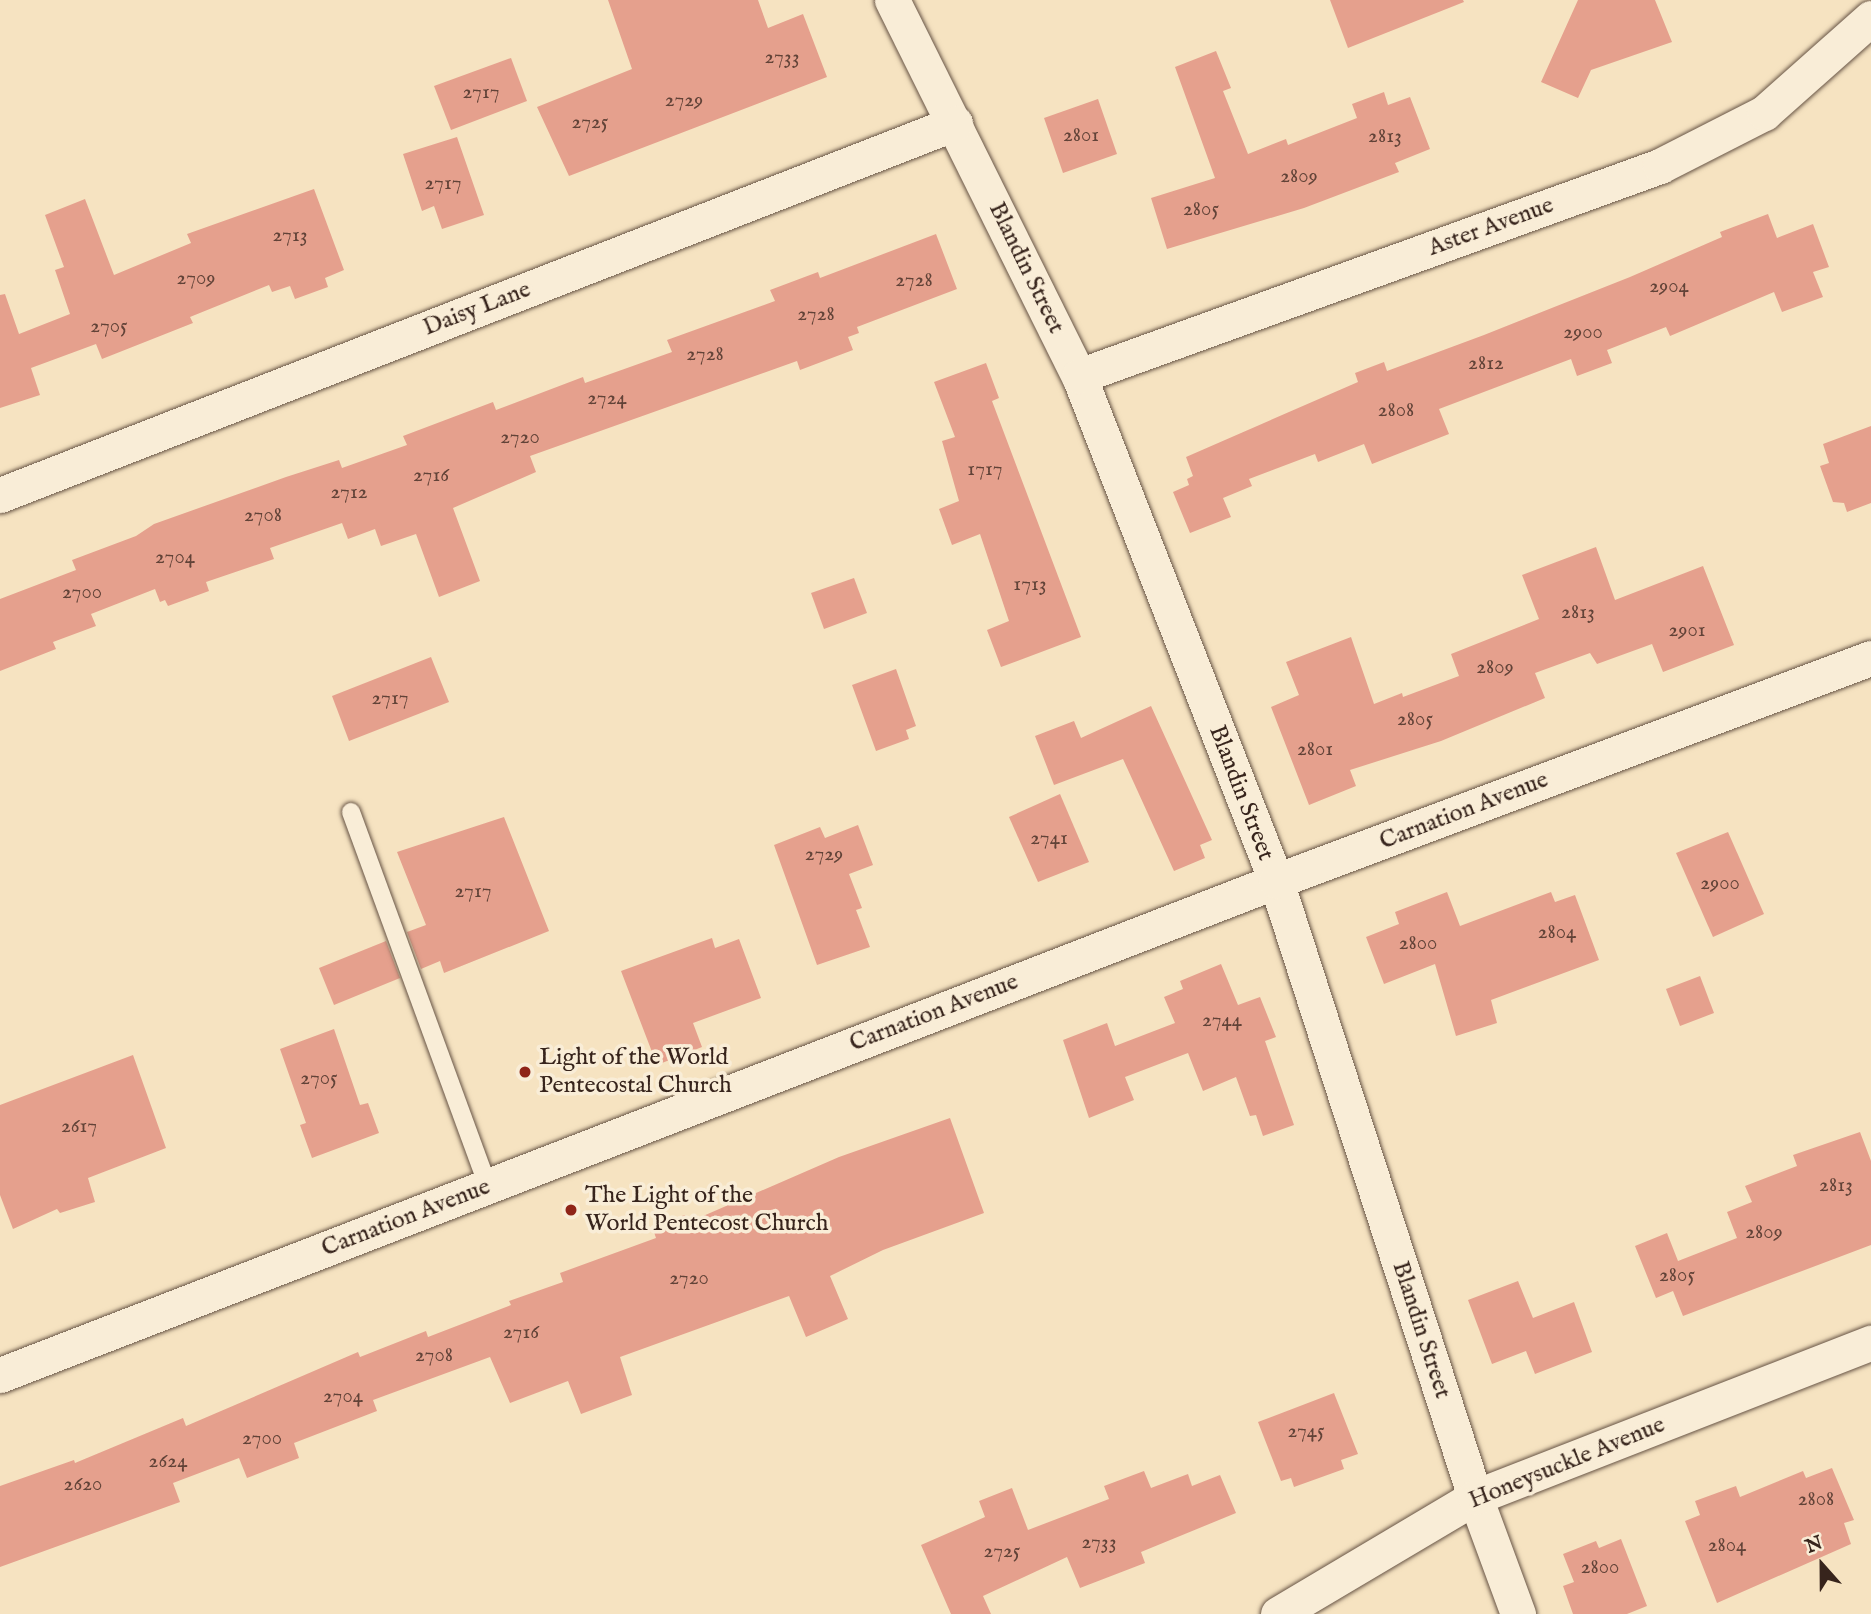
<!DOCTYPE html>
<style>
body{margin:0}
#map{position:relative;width:1871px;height:1614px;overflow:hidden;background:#f6e3c1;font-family:"IM FELL English",serif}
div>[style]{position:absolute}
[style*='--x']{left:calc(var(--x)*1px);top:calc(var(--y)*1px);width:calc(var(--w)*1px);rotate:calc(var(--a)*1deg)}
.building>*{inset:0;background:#e5a08d}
.roads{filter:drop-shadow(0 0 2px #675445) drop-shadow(0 0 2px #675445)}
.service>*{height:18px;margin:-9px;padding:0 9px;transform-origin:9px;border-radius:9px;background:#f9edd7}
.minor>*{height:35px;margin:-17.5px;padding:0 17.5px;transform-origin:17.5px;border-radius:17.5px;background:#f9edd7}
.dots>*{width:19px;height:19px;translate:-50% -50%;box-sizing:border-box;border:4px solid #f9edd7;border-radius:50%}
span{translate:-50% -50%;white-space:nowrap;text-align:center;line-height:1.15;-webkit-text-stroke:7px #f9edd7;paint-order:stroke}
.number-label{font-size:21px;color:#624338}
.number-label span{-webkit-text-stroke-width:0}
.street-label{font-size:24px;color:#37241c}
.poi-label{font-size:24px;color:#37241c}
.left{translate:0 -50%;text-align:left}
.north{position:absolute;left:1787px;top:1530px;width:70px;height:70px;-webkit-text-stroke:5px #f9edd7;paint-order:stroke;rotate:339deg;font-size:19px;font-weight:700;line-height:28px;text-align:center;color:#37241c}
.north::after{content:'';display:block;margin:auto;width:24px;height:32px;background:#37241c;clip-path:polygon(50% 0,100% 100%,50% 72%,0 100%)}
</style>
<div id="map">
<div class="building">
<i style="clip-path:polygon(608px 0,758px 0,768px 28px,803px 14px,827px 77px,569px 176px,537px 107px,632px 69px)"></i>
<i style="clip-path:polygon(1330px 0,1463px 0,1464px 2px,1348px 48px)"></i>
<i style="clip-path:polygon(1578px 0,1655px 0,1672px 42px,1591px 70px,1578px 98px,1541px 82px)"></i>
<i style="clip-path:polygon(1216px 51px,1231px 88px,1223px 91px,1248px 154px,1286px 139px,1288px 145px,1357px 118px,1352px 104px,1384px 92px,1388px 105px,1410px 97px,1430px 149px,1395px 163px,1399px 172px,1304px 208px,1167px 249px,1151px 198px,1215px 178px,1175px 67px)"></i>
<i style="clip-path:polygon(511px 58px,527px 101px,451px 130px,434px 86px)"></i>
<i style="clip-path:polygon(1098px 99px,1117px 154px,1063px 173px,1044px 118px)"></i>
<i style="clip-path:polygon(457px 137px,484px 215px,442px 229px,434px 206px,422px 211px,403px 154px)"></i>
<i style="clip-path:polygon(314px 189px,344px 270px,325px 278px,328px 287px,295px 299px,290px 286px,272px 292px,269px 285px,190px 317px,193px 323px,102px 359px,96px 344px,31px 368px,40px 395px,0 408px,0 295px,5px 294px,19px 334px,70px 314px,55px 270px,64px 267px,45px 215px,85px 199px,114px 275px,191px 243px,187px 234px)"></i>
<i style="clip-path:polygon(1768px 214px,1777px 238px,1813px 224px,1829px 267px,1813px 272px,1823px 297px,1782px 312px,1774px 292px,1670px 336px,1666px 327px,1607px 350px,1612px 363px,1577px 376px,1571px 359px,1439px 409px,1449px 434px,1372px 464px,1364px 444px,1318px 462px,1315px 454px,1249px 479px,1252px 486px,1223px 498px,1231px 517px,1190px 533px,1173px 492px,1189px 485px,1187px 479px,1193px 476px,1186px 457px,1358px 382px,1355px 373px,1384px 362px,1387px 371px,1484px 335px,1630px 277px,1722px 237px,1720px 232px)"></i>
<i style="clip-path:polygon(936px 234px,957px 289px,857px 327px,859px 333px,848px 337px,853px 350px,800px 370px,797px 361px,530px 456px,536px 472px,453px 508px,480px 581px,439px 597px,416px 534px,381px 546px,375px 529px,348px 539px,342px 523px,270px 548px,274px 559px,206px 582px,209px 591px,168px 606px,165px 600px,160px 602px,155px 589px,91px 614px,96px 626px,53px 642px,56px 649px,0 671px,0 599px,76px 570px,72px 560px,136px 536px,154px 524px,286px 477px,339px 460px,342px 468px,407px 445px,403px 436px,493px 402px,496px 410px,583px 377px,585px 383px,672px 352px,667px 340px,775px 301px,770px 290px,818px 272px,820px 278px)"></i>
<i style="clip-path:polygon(986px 363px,999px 398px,992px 401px,1081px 637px,1001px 667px,987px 630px,1009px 621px,980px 534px,952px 545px,939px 509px,959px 501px,942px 441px,955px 437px,934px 382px)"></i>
<i style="clip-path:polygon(1871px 426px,1871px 503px,1847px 512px,1844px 503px,1833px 502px,1820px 466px,1829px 463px,1823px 444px)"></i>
<i style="clip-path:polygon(1596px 547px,1615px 600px,1703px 566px,1734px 645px,1663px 672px,1652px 644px,1597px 664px,1590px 653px,1535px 673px,1545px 698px,1441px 741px,1350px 770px,1356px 786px,1309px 805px,1271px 707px,1299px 695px,1286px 662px,1351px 637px,1374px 704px,1402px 693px,1403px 697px,1459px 676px,1451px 654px,1539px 619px,1522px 575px)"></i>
<i style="clip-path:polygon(854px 578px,867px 613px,824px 629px,811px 593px)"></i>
<i style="clip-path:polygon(431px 657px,449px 702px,349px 741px,332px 696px)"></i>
<i style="clip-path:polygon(896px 669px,916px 726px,906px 730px,909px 739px,876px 751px,852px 685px)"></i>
<i style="clip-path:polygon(1151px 706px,1212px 840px,1200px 845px,1205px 858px,1174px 871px,1123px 759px,1054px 785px,1035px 736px,1074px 721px,1081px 738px)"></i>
<i style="clip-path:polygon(1060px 794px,1089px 862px,1038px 882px,1009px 817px)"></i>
<i style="clip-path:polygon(504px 817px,549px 931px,444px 973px,440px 961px,421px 969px,407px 932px,426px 925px,397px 852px)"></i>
<i style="clip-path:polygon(858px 825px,873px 865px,849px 874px,862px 908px,856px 910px,870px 947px,817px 965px,774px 845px,820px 827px,825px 838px)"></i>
<i style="clip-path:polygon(1728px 832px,1764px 914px,1713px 937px,1676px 853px)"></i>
<i style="clip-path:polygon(1447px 892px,1460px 926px,1551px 892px,1555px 902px,1575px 895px,1599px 960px,1491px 1000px,1497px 1023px,1456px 1036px,1435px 964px,1384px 984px,1366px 937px,1399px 924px,1395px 912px)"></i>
<i style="clip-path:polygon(712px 938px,715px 948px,739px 939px,761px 998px,693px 1023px,702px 1047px,657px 1065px,621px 971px)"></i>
<i style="clip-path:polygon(386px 941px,400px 978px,334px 1005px,319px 968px)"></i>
<i style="clip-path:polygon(1221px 964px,1238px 1005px,1260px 997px,1276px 1037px,1265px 1041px,1294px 1125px,1263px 1136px,1256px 1115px,1250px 1116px,1236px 1077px,1203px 1091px,1188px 1053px,1125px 1077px,1134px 1100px,1089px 1118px,1063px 1040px,1107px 1023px,1115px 1046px,1175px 1023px,1164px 997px,1183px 989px,1180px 981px)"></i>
<i style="clip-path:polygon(1700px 976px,1714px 1013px,1680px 1026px,1666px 989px)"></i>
<i style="clip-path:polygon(334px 1029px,360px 1105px,368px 1103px,379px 1133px,312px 1158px,300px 1125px,306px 1123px,280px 1049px)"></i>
<i style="clip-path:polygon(133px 1055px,166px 1148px,88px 1178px,95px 1202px,60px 1213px,57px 1209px,13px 1229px,0 1195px,0 1105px)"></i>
<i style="clip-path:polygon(950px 1118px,984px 1213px,883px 1250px,830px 1276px,848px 1319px,806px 1337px,789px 1296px,620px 1357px,632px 1395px,581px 1414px,568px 1381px,510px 1403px,490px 1357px,373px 1400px,377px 1411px,294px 1443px,299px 1458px,247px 1478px,239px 1458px,173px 1483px,180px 1502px,0 1567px,0 1486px,74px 1460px,75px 1463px,183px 1418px,186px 1426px,358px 1352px,360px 1357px,426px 1331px,428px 1337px,511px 1305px,509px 1301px,563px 1282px,560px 1273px,656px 1238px,652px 1226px,685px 1215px,687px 1223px,839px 1157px)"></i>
<i style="clip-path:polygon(1860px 1132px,1871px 1161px,1871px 1245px,1683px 1316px,1673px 1291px,1656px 1298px,1635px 1246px,1667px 1233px,1678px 1261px,1737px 1238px,1727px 1212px,1752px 1202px,1745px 1186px,1797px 1166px,1793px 1155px)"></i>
<i style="clip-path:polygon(1518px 1281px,1533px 1318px,1574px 1302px,1592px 1352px,1535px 1374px,1526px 1351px,1492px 1364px,1468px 1300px)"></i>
<i style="clip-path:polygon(1334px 1393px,1358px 1454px,1341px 1460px,1344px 1469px,1294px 1487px,1291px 1478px,1281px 1481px,1258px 1422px)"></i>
<i style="clip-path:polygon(1832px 1468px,1854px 1520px,1844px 1523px,1851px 1544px,1717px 1603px,1685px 1521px,1700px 1515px,1695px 1501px,1736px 1486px,1740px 1497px,1803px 1471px,1806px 1478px)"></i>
<i style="clip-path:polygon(1144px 1471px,1151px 1488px,1188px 1474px,1192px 1486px,1220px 1475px,1236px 1513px,1141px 1552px,1145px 1563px,1080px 1588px,1067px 1557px,983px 1596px,991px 1614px,951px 1614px,921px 1545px,985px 1517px,979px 1501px,1012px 1488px,1028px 1530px,1109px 1499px,1104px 1486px)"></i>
<i style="clip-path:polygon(1621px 1539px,1647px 1606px,1627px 1614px,1573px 1614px,1563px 1586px,1574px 1582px,1563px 1554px,1596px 1541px,1599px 1548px)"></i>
</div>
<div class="roads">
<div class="service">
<i style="--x:351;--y:812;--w:398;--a:69.9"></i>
</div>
<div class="minor">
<i style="--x:892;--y:0;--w:420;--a:63.6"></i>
<i style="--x:1079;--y:376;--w:542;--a:68.69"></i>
<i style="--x:1276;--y:881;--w:647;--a:72.1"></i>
<i style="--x:1475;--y:1497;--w:125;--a:69.8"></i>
<i style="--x:1079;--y:376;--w:618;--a:-19.87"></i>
<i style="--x:1660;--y:166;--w:117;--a:-27"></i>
<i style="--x:1764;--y:113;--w:143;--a:-41.6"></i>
<i style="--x:0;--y:495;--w:1025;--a:-21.28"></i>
<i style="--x:0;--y:1375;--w:1368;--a:-21.16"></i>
<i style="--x:1276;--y:881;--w:635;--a:-20.55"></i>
<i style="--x:1278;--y:1614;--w:229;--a:-30.7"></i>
<i style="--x:1475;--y:1497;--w:425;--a:-21.3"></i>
</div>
</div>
<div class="dots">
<i style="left:525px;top:1072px;background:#8f2418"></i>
<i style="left:571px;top:1210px;background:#8f2418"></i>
</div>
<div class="number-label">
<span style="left:782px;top:58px">2733</span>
<span style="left:481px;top:93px">2717</span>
<span style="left:684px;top:101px">2729</span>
<span style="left:590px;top:123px">2725</span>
<span style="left:1081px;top:136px">2801</span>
<span style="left:1385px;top:137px">2813</span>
<span style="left:1299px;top:177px">2809</span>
<span style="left:443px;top:184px">2717</span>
<span style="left:1201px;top:210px">2805</span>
<span style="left:290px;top:236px">2713</span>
<span style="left:196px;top:279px">2709</span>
<span style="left:914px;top:281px">2728</span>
<span style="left:1669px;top:287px">2904</span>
<span style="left:816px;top:315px">2728</span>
<span style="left:109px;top:327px">2705</span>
<span style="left:1583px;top:333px">2900</span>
<span style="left:705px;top:355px">2728</span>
<span style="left:1486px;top:364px">2812</span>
<span style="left:607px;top:399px">2724</span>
<span style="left:1396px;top:411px">2808</span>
<span style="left:520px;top:438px">2720</span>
<span style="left:985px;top:470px">1717</span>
<span style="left:431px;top:476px">2716</span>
<span style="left:349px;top:493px">2712</span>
<span style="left:263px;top:516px">2708</span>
<span style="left:175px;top:558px">2704</span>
<span style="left:1030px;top:585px">1713</span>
<span style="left:82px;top:593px">2700</span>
<span style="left:1578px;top:613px">2813</span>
<span style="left:1687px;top:631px">2901</span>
<span style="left:1495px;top:668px">2809</span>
<span style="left:390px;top:699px">2717</span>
<span style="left:1415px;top:720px">2805</span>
<span style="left:1315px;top:750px">2801</span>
<span style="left:1049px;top:839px">2741</span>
<span style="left:824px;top:855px">2729</span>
<span style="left:1720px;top:884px">2900</span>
<span style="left:473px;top:892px">2717</span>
<span style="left:1557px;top:933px">2804</span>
<span style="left:1418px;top:944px">2800</span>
<span style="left:1222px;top:1021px">2744</span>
<span style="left:319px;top:1079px">2705</span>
<span style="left:79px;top:1127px">2617</span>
<span style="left:1836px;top:1186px">2813</span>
<span style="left:1764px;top:1233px">2809</span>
<span style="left:1677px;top:1276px">2805</span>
<span style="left:689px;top:1279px">2720</span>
<span style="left:521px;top:1333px">2716</span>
<span style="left:434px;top:1356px">2708</span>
<span style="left:343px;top:1397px">2704</span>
<span style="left:1306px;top:1432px">2745</span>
<span style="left:262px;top:1439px">2700</span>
<span style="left:168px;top:1462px">2624</span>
<span style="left:83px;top:1485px">2620</span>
<span style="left:1816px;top:1500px">2808</span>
<span style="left:1099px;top:1543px">2733</span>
<span style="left:1727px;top:1546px">2804</span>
<span style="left:1002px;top:1552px">2725</span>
<span style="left:1600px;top:1568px">2800</span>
</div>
<div class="street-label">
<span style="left:1491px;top:227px;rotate:-20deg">Aster Avenue</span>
<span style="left:1026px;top:268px;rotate:64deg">Blandin Street</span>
<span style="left:477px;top:309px;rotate:-21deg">Daisy Lane</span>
<span style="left:1241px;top:793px;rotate:69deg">Blandin Street</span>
<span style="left:1464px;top:811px;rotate:-21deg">Carnation Avenue</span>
<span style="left:934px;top:1013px;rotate:-21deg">Carnation Avenue</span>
<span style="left:406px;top:1218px;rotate:-21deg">Carnation Avenue</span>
<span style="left:1421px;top:1330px;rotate:72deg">Blandin Street</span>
<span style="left:1567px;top:1463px;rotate:-22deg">Honeysuckle Avenue</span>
</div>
<div class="poi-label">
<span class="left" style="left:539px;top:1072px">Light of the World<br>Pentecostal Church</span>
<span class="left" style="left:585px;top:1210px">The Light of the<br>World Pentecost Church</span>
</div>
<div class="north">N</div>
</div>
